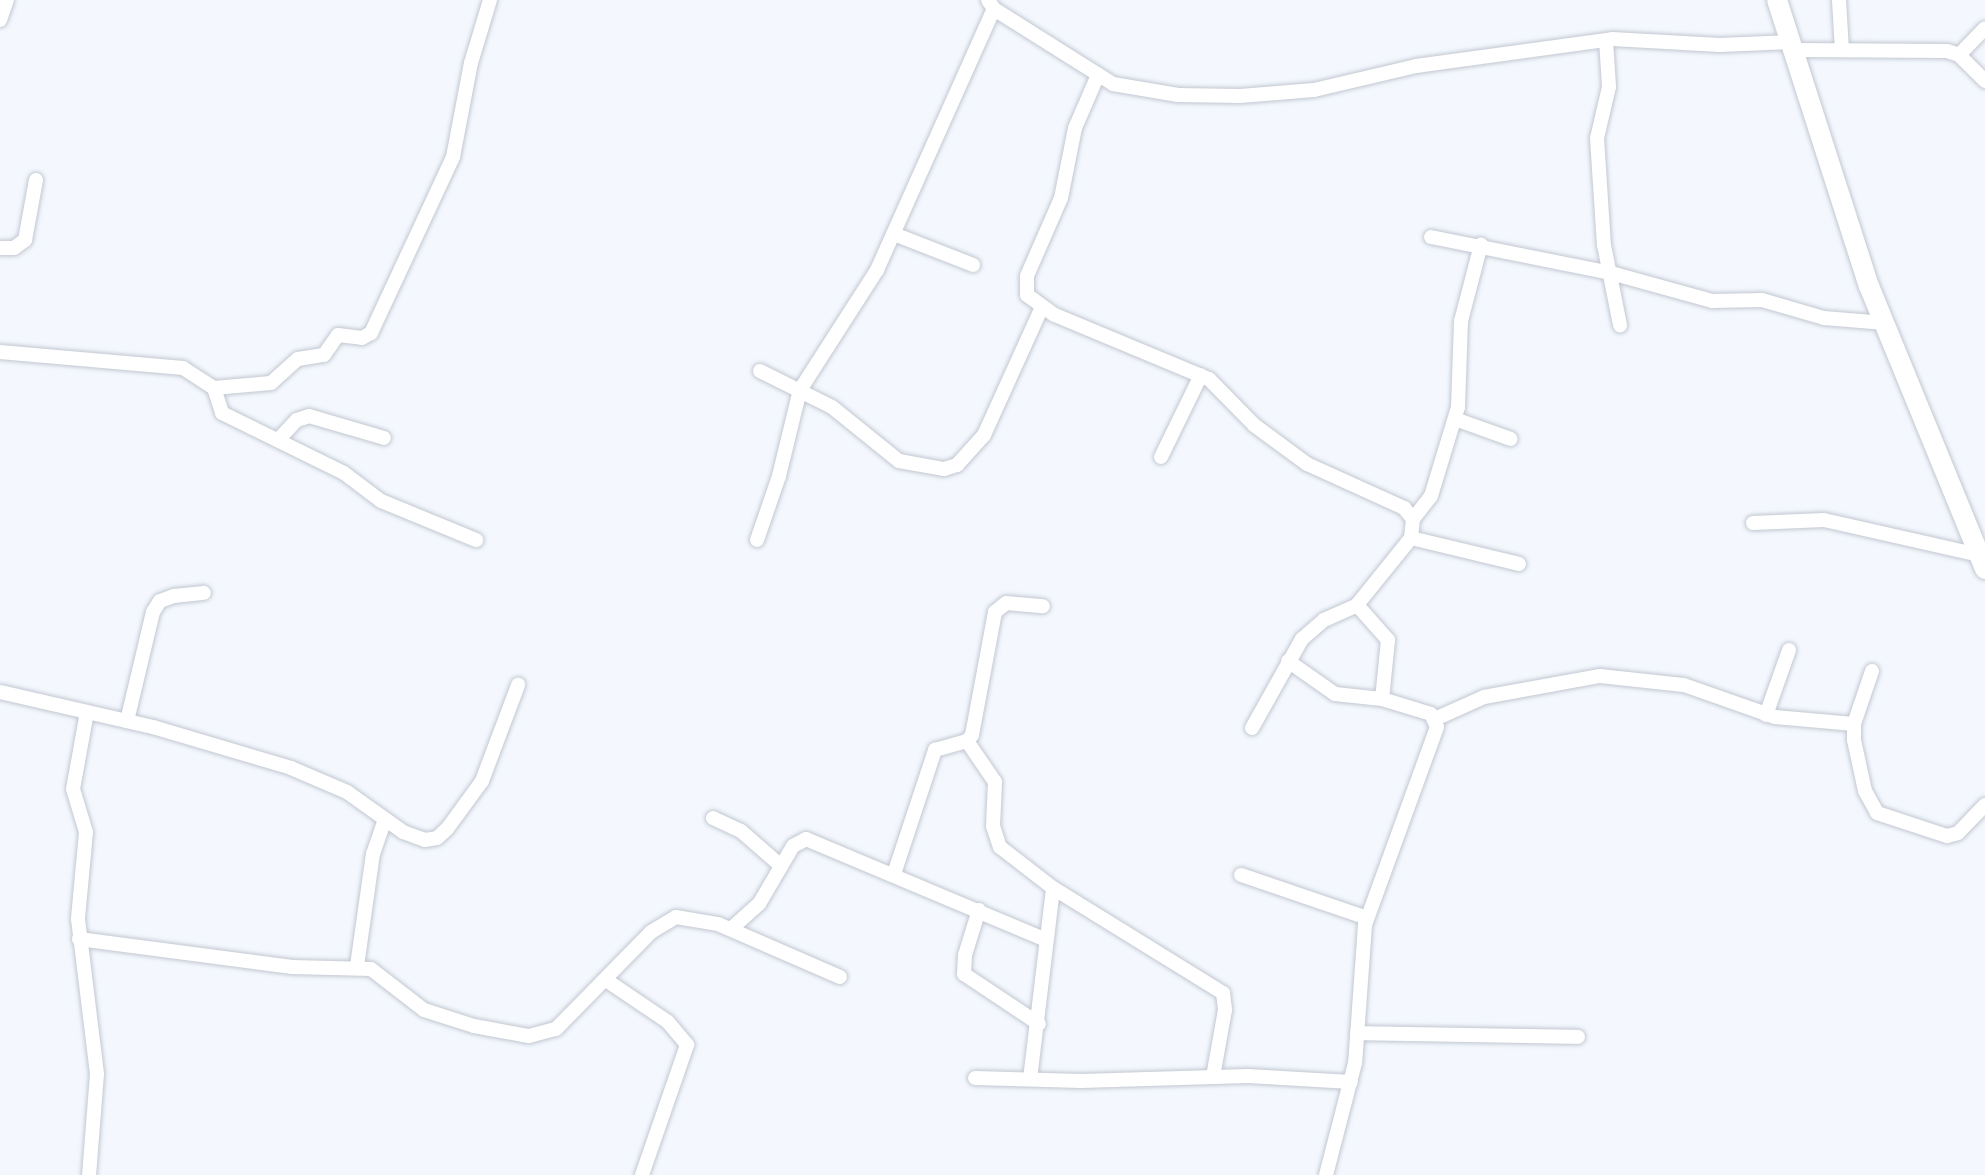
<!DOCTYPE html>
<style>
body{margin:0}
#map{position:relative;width:1985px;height:1175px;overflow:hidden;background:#f4f8fe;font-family:Ubuntu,sans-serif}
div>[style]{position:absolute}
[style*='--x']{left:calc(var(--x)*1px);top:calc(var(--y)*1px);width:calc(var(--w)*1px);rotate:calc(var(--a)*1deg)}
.roads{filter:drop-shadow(0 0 2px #c2c7d1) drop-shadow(0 0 2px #c2c7d1)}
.minor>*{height:14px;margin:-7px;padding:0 7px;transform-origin:7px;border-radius:7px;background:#fff}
.secondary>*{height:20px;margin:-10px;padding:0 10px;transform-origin:10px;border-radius:10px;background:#fff}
span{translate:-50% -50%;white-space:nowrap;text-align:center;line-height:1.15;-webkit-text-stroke:6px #fff;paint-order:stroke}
</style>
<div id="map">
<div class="roads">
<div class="minor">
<i style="--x:988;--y:0;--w:11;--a:56"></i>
<i style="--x:994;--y:9;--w:141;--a:32.2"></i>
<i style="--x:1113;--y:84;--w:66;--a:9.6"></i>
<i style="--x:1178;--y:95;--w:62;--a:0.9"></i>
<i style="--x:1240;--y:96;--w:74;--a:-4.6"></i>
<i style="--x:1314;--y:90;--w:105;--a:-13.2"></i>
<i style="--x:1416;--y:66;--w:198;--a:-7.8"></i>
<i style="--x:1612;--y:39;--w:108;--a:3.2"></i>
<i style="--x:1720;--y:45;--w:72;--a:-2.4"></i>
<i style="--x:1839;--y:0;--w:50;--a:86.6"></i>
<i style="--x:0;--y:20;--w:21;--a:-71"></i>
<i style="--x:1606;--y:40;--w:47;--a:86.3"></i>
<i style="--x:1609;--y:87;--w:52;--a:103.2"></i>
<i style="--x:1597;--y:138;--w:107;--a:86.3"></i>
<i style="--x:1604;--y:245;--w:82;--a:78.7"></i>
<i style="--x:1795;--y:50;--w:152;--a:0.4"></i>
<i style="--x:1947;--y:51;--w:13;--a:18"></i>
<i style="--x:1959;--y:55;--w:37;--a:45"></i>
<i style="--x:1959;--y:55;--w:37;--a:-46"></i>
<i style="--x:1098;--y:75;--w:58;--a:113.5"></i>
<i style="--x:1075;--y:128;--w:71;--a:101.3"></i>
<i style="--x:1061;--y:198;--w:85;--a:113.6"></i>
<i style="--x:1027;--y:276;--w:19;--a:90"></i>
<i style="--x:1027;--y:295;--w:34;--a:36"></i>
<i style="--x:1055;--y:315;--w:167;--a:22.6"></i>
<i style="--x:1209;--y:379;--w:64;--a:45.6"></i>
<i style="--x:1254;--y:425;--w:66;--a:36.3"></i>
<i style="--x:1307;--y:464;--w:107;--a:24.4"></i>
<i style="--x:1404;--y:508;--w:14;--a:51"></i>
<i style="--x:1413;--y:519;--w:19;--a:96"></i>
<i style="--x:1411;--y:538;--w:86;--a:128.9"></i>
<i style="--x:1357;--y:605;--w:47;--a:48.5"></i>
<i style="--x:1388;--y:640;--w:59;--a:95.8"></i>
<i style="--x:1382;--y:699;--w:51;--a:17"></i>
<i style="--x:1431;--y:714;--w:14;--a:65"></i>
<i style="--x:1437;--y:727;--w:211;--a:110"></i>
<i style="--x:1365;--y:925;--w:138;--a:94.1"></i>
<i style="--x:1355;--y:1063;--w:116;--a:104.5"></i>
<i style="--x:894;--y:234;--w:85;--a:21.4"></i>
<i style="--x:1431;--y:237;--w:184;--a:11.3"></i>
<i style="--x:1611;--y:273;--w:105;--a:15.5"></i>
<i style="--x:1712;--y:301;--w:50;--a:-1.1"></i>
<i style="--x:1762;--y:300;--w:65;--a:16.2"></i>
<i style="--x:1824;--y:318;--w:61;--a:4.7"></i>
<i style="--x:0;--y:248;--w:14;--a:0"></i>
<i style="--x:14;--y:248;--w:14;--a:-36"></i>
<i style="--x:25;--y:240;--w:61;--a:-79.6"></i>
<i style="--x:0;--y:352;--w:184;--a:5"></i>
<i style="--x:183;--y:368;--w:37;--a:33"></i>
<i style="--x:214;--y:388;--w:26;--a:72"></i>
<i style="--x:222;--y:413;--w:136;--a:26.2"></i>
<i style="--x:344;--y:473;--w:46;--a:37.1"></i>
<i style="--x:381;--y:501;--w:103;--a:22.3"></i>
<i style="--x:760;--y:371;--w:80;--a:26.6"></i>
<i style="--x:832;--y:407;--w:86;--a:38.9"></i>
<i style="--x:899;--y:461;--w:46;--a:10.1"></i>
<i style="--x:944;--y:469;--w:14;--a:-17"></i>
<i style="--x:957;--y:465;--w:40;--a:-48"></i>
<i style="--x:984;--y:435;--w:141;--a:-65.6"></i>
<i style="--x:214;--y:388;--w:57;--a:-5"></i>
<i style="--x:271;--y:383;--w:36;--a:-42"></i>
<i style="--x:298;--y:359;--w:26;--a:-9"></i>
<i style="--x:324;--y:355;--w:24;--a:-55"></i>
<i style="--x:338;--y:335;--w:24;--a:7"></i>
<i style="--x:362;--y:338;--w:10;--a:-29"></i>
<i style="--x:371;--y:333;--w:194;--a:-65"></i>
<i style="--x:453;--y:157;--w:96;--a:-79.2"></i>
<i style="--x:471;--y:63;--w:66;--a:-73.2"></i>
<i style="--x:1455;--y:419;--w:59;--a:19.7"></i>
<i style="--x:279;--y:439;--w:26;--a:-47"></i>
<i style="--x:297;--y:420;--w:13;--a:-18"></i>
<i style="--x:309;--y:416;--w:78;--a:16.3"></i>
<i style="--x:1161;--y:457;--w:91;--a:-64"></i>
<i style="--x:1413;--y:519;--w:29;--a:-52"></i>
<i style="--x:1431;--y:496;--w:93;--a:-73.1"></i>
<i style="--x:1458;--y:407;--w:86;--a:-88"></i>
<i style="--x:1461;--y:321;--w:79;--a:-75.3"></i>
<i style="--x:1753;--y:523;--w:71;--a:-2.4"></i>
<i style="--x:1824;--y:520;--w:159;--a:12.7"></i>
<i style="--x:1411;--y:538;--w:111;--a:13.5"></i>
<i style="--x:757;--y:540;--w:68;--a:-71"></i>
<i style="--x:779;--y:476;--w:89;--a:-76.3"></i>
<i style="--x:800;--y:390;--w:143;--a:-57.3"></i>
<i style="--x:877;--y:270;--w:286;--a:-65.9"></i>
<i style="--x:1288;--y:661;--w:57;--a:35.1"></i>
<i style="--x:1335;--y:694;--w:47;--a:6.1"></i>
<i style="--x:1872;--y:671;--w:56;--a:108.8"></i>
<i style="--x:1854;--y:724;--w:16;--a:90"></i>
<i style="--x:1854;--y:740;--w:52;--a:77.8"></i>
<i style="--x:1865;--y:791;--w:25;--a:61"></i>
<i style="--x:1877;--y:813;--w:74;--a:18.2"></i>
<i style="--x:1947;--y:836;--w:11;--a:-15"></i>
<i style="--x:1958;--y:833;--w:39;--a:-46"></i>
<i style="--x:0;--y:692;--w:157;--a:12.9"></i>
<i style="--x:153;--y:727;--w:144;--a:16.5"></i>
<i style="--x:291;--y:768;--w:61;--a:23.2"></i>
<i style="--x:347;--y:792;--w:69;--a:35.5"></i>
<i style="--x:403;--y:832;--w:23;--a:20"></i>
<i style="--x:425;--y:840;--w:12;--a:-9"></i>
<i style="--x:437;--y:838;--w:13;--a:-42"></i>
<i style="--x:447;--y:829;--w:59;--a:-53.9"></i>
<i style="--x:482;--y:781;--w:103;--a:-69.4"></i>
<i style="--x:87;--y:712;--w:78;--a:100.3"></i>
<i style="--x:73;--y:789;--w:45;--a:73.2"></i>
<i style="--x:86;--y:832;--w:87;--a:95.3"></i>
<i style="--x:78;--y:919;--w:156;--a:83"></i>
<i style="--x:97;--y:1074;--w:101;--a:94.5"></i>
<i style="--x:1766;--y:715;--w:69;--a:-70.5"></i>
<i style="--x:1435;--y:719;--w:54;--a:-24.2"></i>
<i style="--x:1484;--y:697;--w:118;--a:-10.3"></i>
<i style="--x:1600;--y:676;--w:84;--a:6.1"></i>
<i style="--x:1684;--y:685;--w:96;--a:19.4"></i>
<i style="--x:1775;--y:717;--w:79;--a:5.1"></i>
<i style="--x:127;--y:721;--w:112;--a:-76.6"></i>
<i style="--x:153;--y:612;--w:13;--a:-58"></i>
<i style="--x:160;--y:601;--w:15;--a:-20"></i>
<i style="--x:174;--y:596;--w:30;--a:-6"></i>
<i style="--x:1252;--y:728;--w:102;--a:-60.7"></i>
<i style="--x:1302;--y:639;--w:29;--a:-41"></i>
<i style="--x:1324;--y:620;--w:36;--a:-24"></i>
<i style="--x:967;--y:741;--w:50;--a:55.7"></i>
<i style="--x:995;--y:782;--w:44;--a:92.6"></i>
<i style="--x:993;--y:826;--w:22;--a:72"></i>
<i style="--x:1000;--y:847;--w:67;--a:37.7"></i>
<i style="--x:1053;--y:888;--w:200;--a:31.7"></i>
<i style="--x:1223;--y:993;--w:17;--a:83"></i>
<i style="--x:1225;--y:1010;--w:68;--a:100.2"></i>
<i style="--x:713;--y:818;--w:31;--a:25"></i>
<i style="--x:741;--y:831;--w:52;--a:41.1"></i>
<i style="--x:894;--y:874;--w:131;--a:-71.7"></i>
<i style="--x:935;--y:750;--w:33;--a:-16"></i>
<i style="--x:967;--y:741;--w:8;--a:-50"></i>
<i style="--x:972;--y:735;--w:125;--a:-79.4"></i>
<i style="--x:995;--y:612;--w:14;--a:-39"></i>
<i style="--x:1006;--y:603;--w:37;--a:5"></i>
<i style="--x:1241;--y:875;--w:133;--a:18.8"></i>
<i style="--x:979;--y:910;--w:47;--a:107.3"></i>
<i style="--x:965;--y:955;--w:19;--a:93"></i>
<i style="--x:964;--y:974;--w:90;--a:33.7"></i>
<i style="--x:731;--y:929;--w:38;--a:-42"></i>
<i style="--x:759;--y:904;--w:67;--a:-59.6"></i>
<i style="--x:793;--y:846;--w:15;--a:-28"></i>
<i style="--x:806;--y:839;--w:258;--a:22.8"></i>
<i style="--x:79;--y:939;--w:215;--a:7.5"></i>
<i style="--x:292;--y:967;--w:79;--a:1.5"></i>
<i style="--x:371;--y:969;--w:67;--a:37.7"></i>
<i style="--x:424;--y:1010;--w:52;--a:17.7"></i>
<i style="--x:474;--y:1026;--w:56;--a:10.3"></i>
<i style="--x:529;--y:1036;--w:28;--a:-15"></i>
<i style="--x:556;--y:1029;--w:136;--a:-45.6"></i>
<i style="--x:651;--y:932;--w:29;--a:-31"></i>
<i style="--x:676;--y:917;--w:43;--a:9.5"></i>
<i style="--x:718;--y:924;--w:133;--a:23.5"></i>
<i style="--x:357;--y:966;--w:113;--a:-81.9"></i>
<i style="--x:373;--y:854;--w:36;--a:-71"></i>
<i style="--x:606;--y:980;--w:75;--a:34.1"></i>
<i style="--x:668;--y:1022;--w:30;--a:50"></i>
<i style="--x:687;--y:1045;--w:138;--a:109.1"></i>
<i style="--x:1357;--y:1033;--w:221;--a:1"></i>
<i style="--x:975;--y:1078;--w:106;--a:1.6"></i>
<i style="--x:1081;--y:1081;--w:167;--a:-1.7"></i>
<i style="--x:1248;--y:1076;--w:103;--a:3.3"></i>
<i style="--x:1030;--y:1079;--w:192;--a:-83.1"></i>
</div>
<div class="secondary">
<i style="--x:1777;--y:0;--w:300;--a:72.2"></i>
<i style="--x:1869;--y:286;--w:306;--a:67.7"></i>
</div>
</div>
</div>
